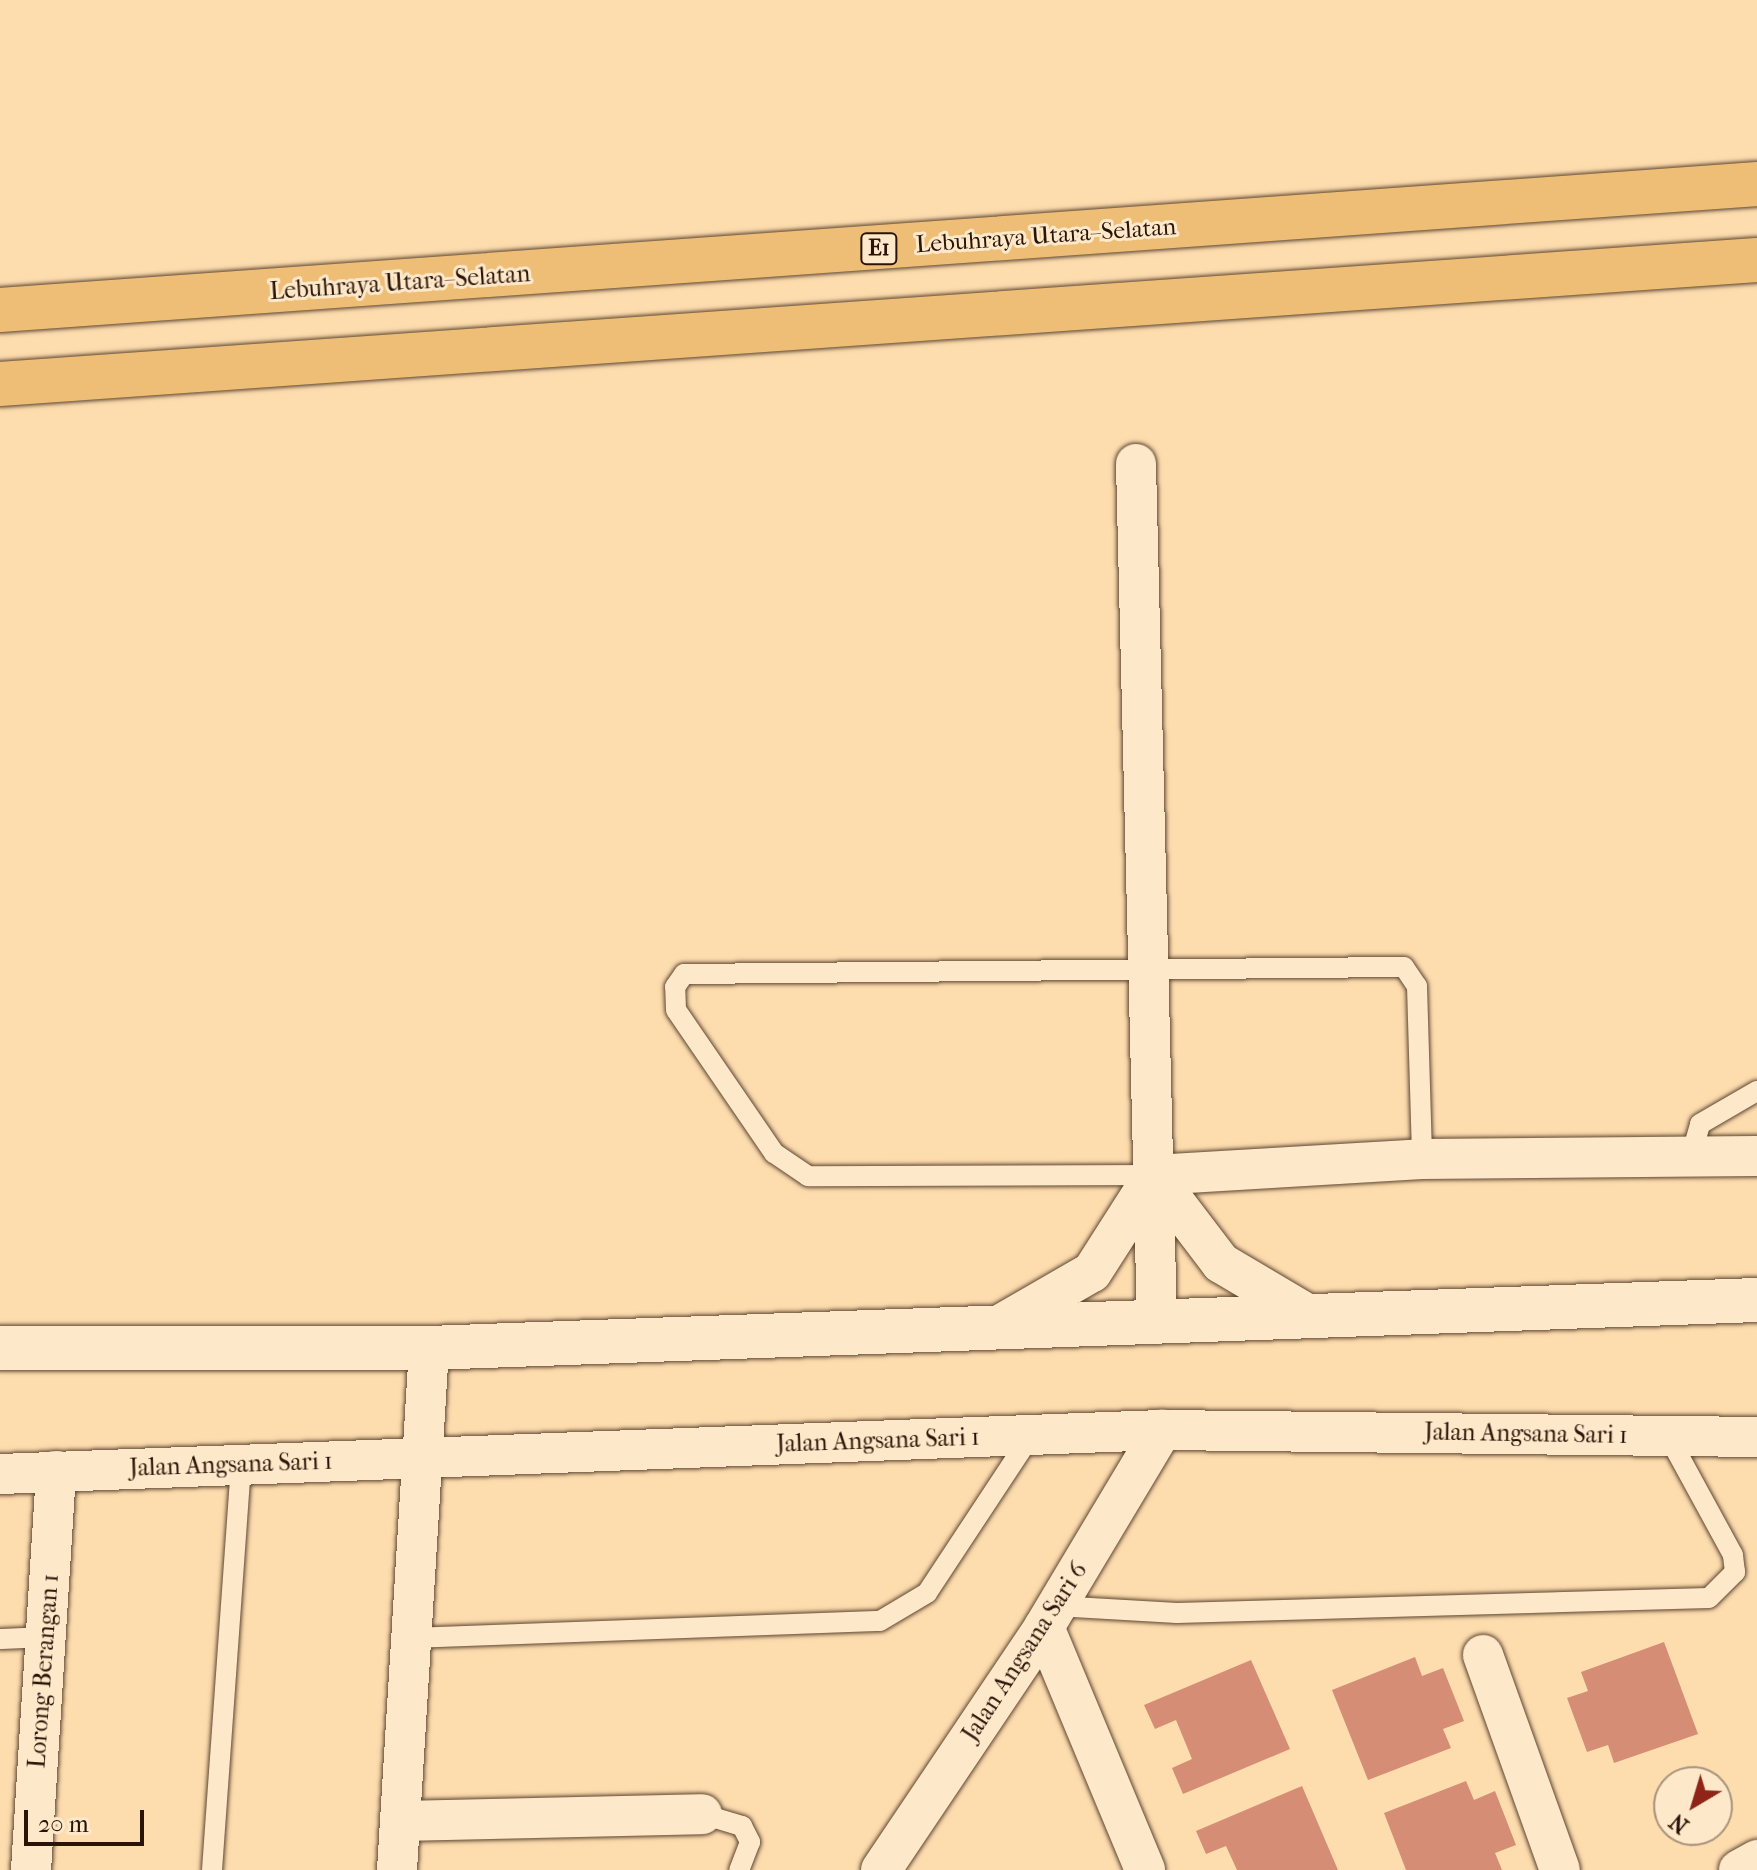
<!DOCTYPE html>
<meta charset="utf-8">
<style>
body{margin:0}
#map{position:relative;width:1757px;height:1870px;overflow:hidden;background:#fddcae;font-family:"IM FELL French Canon",serif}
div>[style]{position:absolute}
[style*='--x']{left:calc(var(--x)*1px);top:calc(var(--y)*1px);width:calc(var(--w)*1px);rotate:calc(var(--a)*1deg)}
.building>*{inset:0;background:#d58d76}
.roads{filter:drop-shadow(0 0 2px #5e4631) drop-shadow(0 0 2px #5e4631)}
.lane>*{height:20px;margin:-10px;padding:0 10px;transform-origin:10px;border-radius:10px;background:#fee8ca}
.street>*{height:40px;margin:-20px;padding:0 20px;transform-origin:20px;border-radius:20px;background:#fee8ca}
.secondary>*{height:44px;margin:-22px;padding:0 22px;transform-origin:22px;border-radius:22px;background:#fee8ca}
.highway>*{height:44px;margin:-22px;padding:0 22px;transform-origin:22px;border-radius:22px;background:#eebe77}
span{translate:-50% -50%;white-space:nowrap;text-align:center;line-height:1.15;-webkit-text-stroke:6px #fee8ca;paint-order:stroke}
.shield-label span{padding:2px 6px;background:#fee8ca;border:2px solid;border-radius:6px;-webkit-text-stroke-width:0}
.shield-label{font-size:22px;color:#291407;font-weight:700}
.street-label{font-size:24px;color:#291407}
.north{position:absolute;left:1653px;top:1766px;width:80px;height:80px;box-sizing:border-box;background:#fee8ca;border:2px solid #a9937c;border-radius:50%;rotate:218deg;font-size:22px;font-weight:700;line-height:32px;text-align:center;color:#291407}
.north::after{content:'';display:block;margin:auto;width:28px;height:36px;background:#8f2418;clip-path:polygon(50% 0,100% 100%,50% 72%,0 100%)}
.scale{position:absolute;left:24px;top:1810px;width:120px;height:36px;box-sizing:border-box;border:4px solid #291407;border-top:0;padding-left:10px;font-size:24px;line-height:28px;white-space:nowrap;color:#291407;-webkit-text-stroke:6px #fee8ca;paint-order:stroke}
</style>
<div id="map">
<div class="building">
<i style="clip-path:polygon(1664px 1642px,1698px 1734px,1614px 1763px,1608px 1745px,1587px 1752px,1567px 1698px,1588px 1691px,1581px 1672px)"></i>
<i style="clip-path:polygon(1415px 1657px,1422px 1676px,1443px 1668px,1464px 1721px,1443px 1729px,1451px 1748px,1368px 1780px,1332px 1690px)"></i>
<i style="clip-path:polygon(1251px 1660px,1290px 1749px,1183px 1794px,1172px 1768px,1192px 1759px,1176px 1720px,1155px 1729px,1144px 1705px)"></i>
<i style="clip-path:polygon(1466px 1781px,1474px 1800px,1495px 1791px,1516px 1845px,1495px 1853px,1502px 1870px,1406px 1870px,1384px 1813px)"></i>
<i style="clip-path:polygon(1302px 1786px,1338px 1870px,1237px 1870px,1226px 1846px,1206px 1854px,1196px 1831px)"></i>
</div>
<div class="roads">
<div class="lane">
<i style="--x:1691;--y:1156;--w:33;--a:-74"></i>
<i style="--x:1700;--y:1124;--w:66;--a:-30.1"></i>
<i style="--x:1154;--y:1175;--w:346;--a:179.8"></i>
<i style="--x:808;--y:1176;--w:41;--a:-145.9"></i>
<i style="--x:774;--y:1153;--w:173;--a:-124.4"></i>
<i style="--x:676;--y:1010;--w:23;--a:-92"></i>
<i style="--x:675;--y:987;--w:16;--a:-55"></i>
<i style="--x:684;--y:974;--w:720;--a:-0.56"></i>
<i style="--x:1404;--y:967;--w:23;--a:56"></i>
<i style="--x:1417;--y:986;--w:173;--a:88.3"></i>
<i style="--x:1056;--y:1606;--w:121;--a:3.3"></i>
<i style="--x:1177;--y:1613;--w:532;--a:-1.62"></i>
<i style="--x:1709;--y:1598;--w:37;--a:-45"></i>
<i style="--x:1735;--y:1572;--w:17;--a:-97"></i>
<i style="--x:1733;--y:1555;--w:136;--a:-118.6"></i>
<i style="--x:414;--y:1638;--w:466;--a:-2.1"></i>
<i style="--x:880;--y:1621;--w:55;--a:-30.8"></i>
<i style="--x:927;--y:1593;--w:189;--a:-56.6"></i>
<i style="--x:0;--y:1639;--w:48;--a:-2.4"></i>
<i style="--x:702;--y:1814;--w:42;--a:16.7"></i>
<i style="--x:742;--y:1826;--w:18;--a:63"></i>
<i style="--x:750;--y:1842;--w:30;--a:111"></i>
<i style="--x:212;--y:1870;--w:406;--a:-85.9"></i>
</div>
<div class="street">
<i style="--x:1136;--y:464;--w:857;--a:88.6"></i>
<i style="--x:1154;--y:1175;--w:268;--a:-3.4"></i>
<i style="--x:1422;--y:1159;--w:335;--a:-0.5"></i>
<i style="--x:1154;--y:1175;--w:111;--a:52.7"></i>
<i style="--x:1221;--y:1263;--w:102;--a:30.6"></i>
<i style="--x:998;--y:1326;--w:108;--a:-29.9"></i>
<i style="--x:1092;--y:1272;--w:115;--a:-57.4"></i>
<i style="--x:0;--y:1474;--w:1163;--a:-2.17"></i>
<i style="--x:1162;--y:1430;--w:595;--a:0.67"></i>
<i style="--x:1044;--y:1627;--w:263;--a:67.4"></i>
<i style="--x:1483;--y:1655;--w:228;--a:70.3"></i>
<i style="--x:400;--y:1821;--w:302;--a:-1.3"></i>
<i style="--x:31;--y:1870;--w:400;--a:-86.4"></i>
<i style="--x:397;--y:1870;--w:523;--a:-86.49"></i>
<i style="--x:881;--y:1870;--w:293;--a:-56.1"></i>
<i style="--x:1044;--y:1627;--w:230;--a:-59.1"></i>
<i style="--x:1739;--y:1870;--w:21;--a:-29"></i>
</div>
<div class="secondary">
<i style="--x:0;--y:1348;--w:429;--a:0"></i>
<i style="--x:429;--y:1348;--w:1329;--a:-2.07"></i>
</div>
<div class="highway">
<i style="--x:0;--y:310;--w:1762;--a:-4.1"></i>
<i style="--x:0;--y:384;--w:1761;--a:-4.04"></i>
</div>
</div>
<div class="shield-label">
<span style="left:879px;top:249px">E1</span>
</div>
<div class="street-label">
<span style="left:1046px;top:236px;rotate:-4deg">Lebuhraya Utara–Selatan</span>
<span style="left:400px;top:283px;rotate:-4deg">Lebuhraya Utara–Selatan</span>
<span style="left:1526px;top:1434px;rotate:1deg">Jalan Angsana Sari 1</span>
<span style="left:878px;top:1441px;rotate:-2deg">Jalan Angsana Sari 1</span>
<span style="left:231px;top:1465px;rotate:-2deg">Jalan Angsana Sari 1</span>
<span style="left:1025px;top:1652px;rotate:-57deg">Jalan Angsana Sari 6</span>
<span style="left:44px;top:1671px;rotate:-86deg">Lorong Berangan 1</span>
</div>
<div class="north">N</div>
<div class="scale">20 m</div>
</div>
